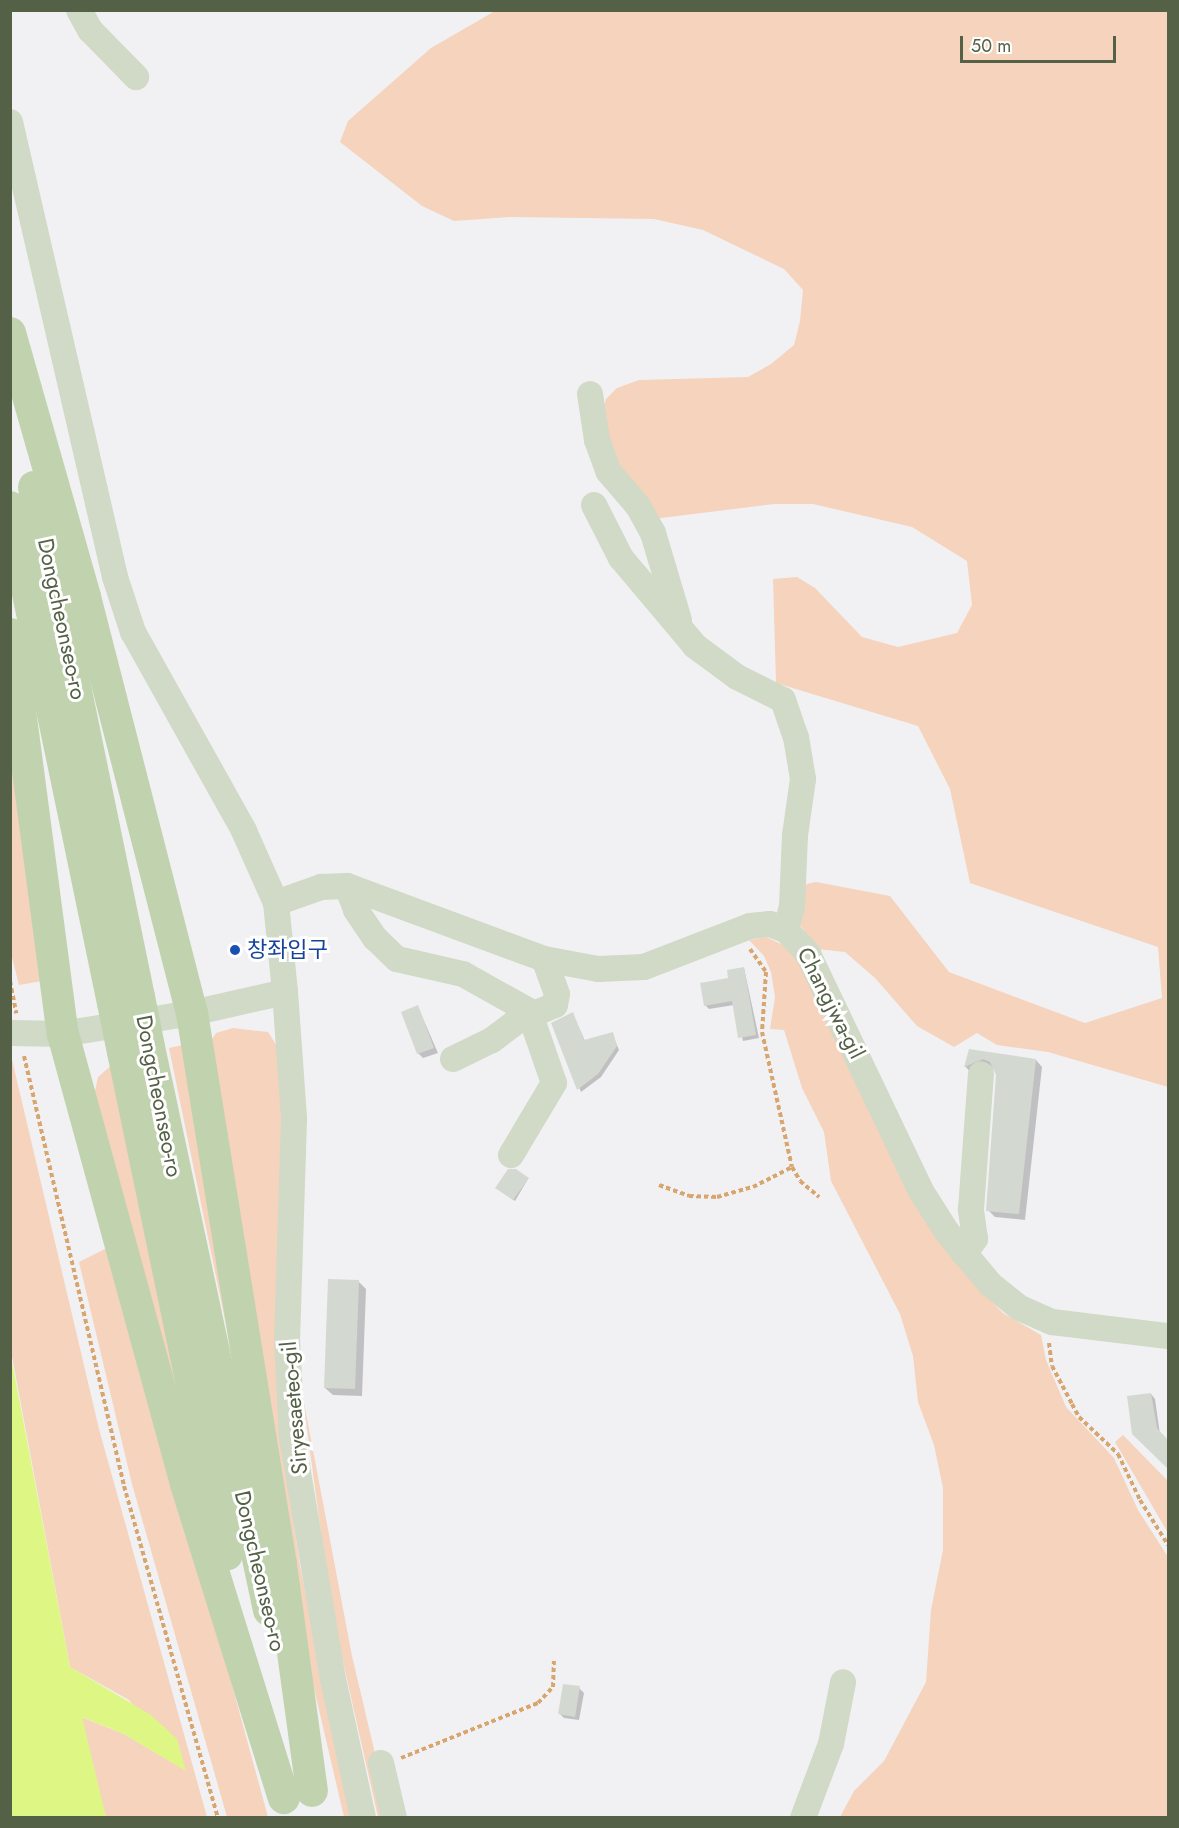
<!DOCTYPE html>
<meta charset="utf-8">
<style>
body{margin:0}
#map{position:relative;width:1179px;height:1828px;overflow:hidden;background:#f1f1f4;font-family:Jost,"Noto Sans KR",sans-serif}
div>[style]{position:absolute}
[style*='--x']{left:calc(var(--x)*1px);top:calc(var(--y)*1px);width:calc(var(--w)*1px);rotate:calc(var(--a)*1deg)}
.green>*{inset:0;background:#f5d3bc}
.water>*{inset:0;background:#def784}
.shadow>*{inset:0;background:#0003}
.building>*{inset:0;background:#d3d9d0}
.path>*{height:4px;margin-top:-2px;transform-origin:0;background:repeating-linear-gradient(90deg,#d8a56f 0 4.5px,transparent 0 7.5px)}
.minor>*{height:26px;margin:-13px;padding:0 13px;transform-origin:13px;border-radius:13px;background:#d0dac6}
.major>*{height:32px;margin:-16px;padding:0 16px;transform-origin:16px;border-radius:16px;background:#c0d3ae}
.major-bridge>*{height:32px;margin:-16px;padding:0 16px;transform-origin:16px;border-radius:16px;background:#c0d3ae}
.dots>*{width:16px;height:16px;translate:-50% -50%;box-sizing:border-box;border:3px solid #fff;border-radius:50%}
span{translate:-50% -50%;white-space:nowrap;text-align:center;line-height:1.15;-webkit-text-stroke:6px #fff;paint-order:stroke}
.street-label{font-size:22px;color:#546146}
.transit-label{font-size:22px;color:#164399}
.left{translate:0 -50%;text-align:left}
.frame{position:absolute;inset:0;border:12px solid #546146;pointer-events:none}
.scale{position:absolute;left:960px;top:36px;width:156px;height:27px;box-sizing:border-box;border:3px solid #546146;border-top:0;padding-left:8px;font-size:18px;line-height:21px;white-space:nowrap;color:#546146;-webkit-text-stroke:4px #fff;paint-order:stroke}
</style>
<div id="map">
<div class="green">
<i style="clip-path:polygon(495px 11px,1168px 11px,1168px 1087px,1048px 1052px,997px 1045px,977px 1033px,954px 1047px,917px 1026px,875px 978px,845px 952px,817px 949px,799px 923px,801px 893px,807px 884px,816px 882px,890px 896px,949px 972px,1085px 1023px,1162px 998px,1158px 947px,970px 883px,950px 789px,918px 726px,776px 683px,773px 579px,797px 577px,815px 588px,862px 637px,898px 647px,957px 633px,972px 605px,967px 561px,912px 527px,813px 504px,774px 504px,653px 519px,619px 478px,602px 414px,606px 399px,617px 388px,639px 380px,748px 377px,771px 364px,794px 345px,800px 321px,803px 290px,784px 269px,703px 230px,654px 219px,510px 217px,454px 221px,422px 206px,340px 142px,348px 121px,431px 48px)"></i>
<i style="clip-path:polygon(10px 728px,42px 981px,19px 985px,10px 949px)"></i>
<i style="clip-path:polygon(766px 937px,792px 949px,984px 1294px,1003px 1313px,1041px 1335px,1046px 1360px,1066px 1407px,1114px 1458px,1138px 1510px,1168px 1557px,1168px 1817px,840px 1817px,854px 1791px,884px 1761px,926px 1682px,931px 1610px,943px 1550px,943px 1488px,934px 1445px,918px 1402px,913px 1356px,900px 1314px,831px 1181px,824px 1132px,802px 1088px,784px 1030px,770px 1029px,775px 997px,771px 972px,764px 956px,749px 940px)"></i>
<i style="clip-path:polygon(233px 1028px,268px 1032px,282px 1054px,281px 1439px,300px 1566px,351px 1817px,344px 1817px,309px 1667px,210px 1042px,216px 1033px)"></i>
<i style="clip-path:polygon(183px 1045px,238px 1383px,169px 1048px)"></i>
<i style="clip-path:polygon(10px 1051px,99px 1429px,207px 1817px,106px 1817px,98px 1789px,81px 1717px,124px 1734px,185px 1770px,129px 1700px,70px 1667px,11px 1351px)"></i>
<i style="clip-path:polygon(113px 1064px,188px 1435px,93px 1101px,98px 1077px)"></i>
<i style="clip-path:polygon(111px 1246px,221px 1645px,268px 1817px,227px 1817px,132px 1484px,79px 1262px)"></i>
<i style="clip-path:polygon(302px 1392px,352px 1656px,390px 1817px,378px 1817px,332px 1613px)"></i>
<i style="clip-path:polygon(1123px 1435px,1168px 1481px,1168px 1533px,1115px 1442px)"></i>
</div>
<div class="water">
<i style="clip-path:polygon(10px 1351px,70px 1667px,151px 1715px,177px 1739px,186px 1771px,124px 1734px,82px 1717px,106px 1817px,11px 1817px)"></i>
</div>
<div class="shadow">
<i style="clip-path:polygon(744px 968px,759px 1038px,743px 1041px,734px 1005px,709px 1009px,705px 1005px)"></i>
<i style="clip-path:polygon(418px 1007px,438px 1053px,423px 1058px,418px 1053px)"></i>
<i style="clip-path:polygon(573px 1014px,585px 1041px,612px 1033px,619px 1050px,601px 1077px,581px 1092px,553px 1024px)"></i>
<i style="clip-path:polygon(970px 1051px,1036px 1060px,1042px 1067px,1025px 1220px,995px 1217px,988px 1210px,997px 1074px,990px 1065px,971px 1073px,965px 1066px)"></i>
<i style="clip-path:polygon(528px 1179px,515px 1201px,499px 1190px)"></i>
<i style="clip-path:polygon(358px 1281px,366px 1289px,362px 1396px,333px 1395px,325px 1388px)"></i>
<i style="clip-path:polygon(1151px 1394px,1155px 1399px,1160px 1434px,1168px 1442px,1168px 1467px,1133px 1433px)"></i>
<i style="clip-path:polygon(579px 1688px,584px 1693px,579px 1720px,564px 1718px,559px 1713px)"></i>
</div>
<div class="building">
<i style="clip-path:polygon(744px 967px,756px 1035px,738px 1038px,732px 1001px,704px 1006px,700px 983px,728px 978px,727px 970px)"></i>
<i style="clip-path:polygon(418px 1005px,434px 1048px,417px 1054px,401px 1012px)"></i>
<i style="clip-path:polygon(573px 1012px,584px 1040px,613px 1032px,617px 1046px,598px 1074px,577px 1090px,551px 1023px)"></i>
<i style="clip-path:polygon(969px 1049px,1036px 1059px,1019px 1214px,986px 1211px,996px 1075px,990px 1062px,983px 1059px,964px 1067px)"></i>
<i style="clip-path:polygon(508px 1169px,516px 1169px,529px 1178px,513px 1200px,495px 1188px)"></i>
<i style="clip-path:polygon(328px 1279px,359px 1280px,355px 1389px,324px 1388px)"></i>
<i style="clip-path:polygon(1151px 1393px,1157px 1428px,1168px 1440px,1168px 1469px,1132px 1434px,1127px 1396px)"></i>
<i style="clip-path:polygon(563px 1684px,580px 1686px,575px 1717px,558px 1714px)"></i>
</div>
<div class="path">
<i style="--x:750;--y:949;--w:28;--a:55"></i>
<i style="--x:766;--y:972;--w:60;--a:93.8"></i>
<i style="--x:762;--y:1032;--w:138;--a:77.5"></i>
<i style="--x:792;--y:1167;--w:16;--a:60"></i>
<i style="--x:800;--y:1181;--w:25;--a:40"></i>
<i style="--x:10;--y:981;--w:33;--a:79"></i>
<i style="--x:24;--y:1056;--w:441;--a:76.9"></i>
<i style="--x:124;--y:1486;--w:345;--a:74.2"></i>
<i style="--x:659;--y:1185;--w:32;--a:20"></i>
<i style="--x:689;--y:1196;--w:28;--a:2"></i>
<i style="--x:717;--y:1197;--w:37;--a:-16"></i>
<i style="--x:753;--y:1187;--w:44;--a:-27.1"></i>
<i style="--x:1049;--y:1343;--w:23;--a:83"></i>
<i style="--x:1052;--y:1366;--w:43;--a:62.2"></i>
<i style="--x:1072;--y:1404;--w:15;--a:62"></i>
<i style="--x:1079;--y:1417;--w:54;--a:43.5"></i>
<i style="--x:1118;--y:1454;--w:51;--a:64.4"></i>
<i style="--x:1140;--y:1500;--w:53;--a:58.1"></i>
<i style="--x:401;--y:1758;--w:148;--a:-21.9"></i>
<i style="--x:538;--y:1703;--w:22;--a:-47"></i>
<i style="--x:553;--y:1687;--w:26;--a:-88"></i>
</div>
<div class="minor">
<i style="--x:79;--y:10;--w:23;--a:61"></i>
<i style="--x:90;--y:30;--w:66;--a:45.6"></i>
<i style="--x:10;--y:122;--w:467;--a:77"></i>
<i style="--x:115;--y:577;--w:58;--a:71.9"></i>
<i style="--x:133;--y:632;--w:228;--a:60.8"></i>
<i style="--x:244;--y:831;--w:79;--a:66"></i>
<i style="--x:276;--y:903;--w:89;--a:84.2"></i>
<i style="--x:285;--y:992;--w:95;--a:167.3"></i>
<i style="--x:192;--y:1013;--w:131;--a:170.8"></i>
<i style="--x:63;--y:1034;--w:53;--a:-178.9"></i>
<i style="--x:590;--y:394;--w:47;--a:81.3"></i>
<i style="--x:597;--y:440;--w:33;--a:70"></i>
<i style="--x:608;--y:471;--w:46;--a:49.4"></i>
<i style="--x:638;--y:506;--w:31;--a:61"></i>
<i style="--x:653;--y:533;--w:91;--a:73.4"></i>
<i style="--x:594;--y:505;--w:59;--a:63"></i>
<i style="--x:621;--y:558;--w:115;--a:49.9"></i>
<i style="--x:695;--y:646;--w:52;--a:36.4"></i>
<i style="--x:737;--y:677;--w:51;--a:26.6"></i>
<i style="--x:783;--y:700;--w:39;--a:71"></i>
<i style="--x:796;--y:737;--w:43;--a:80.5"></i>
<i style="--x:803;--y:779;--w:57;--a:98.1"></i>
<i style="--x:795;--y:835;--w:71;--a:92.4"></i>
<i style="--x:792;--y:906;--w:25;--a:104"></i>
<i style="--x:347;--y:886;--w:26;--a:69"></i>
<i style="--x:356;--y:910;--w:34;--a:56"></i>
<i style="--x:375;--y:938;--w:30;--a:44"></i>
<i style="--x:397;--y:959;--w:68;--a:12.8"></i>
<i style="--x:463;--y:974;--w:76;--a:29.3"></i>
<i style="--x:529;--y:1011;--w:76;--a:70.9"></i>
<i style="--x:554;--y:1083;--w:84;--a:120.8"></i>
<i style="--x:276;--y:903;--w:48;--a:-19.6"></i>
<i style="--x:321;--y:887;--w:26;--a:-2"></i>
<i style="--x:347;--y:886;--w:210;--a:20.3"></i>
<i style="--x:544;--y:959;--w:55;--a:10.5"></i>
<i style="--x:598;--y:969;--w:46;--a:-2.5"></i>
<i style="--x:644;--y:967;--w:114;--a:-21.1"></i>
<i style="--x:750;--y:926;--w:20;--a:-6"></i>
<i style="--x:770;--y:924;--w:17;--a:21"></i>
<i style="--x:786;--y:930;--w:33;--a:47"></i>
<i style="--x:808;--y:954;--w:263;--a:64.5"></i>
<i style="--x:921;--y:1191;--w:49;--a:57.6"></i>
<i style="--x:947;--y:1232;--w:67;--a:50.4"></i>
<i style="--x:990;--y:1284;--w:38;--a:39"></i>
<i style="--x:1020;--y:1308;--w:35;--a:24"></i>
<i style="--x:1052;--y:1322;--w:117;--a:6.9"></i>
<i style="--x:285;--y:992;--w:127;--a:85.9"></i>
<i style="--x:294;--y:1119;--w:220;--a:91.8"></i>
<i style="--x:287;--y:1339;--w:98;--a:87.1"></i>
<i style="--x:292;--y:1437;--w:245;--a:80.4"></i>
<i style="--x:333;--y:1679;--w:142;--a:77.8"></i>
<i style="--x:453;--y:1059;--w:43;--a:-26"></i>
<i style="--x:492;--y:1040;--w:31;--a:-37"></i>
<i style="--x:517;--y:1021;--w:41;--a:-22.8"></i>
<i style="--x:555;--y:1005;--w:11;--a:-80"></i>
<i style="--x:557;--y:994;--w:37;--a:-110"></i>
<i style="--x:964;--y:1254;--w:19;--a:-54"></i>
<i style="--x:975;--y:1239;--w:30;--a:-98"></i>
<i style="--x:971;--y:1209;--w:135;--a:-85.8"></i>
<i style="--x:381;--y:1763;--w:57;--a:76.7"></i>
<i style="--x:803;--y:1818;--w:79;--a:-69.3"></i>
<i style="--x:831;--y:1744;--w:63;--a:-79"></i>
</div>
<div class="major">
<i style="--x:10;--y:333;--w:274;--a:74.1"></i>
<i style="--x:85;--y:597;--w:430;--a:75.6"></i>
<i style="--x:192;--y:1013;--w:559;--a:80.84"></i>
<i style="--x:281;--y:1565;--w:228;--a:82.2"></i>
<i style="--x:34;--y:487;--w:521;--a:78.37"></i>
<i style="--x:10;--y:507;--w:507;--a:78.27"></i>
<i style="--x:10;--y:634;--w:403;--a:82.5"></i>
<i style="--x:63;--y:1034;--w:467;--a:74.7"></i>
<i style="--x:186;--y:1484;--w:329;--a:72.7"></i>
<i style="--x:149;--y:1047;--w:576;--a:77.97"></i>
<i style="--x:123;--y:1052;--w:513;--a:78.3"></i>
</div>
<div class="major-bridge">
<i style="--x:139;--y:997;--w:51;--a:78.7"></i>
<i style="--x:113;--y:1003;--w:50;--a:78.5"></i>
</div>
<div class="dots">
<i style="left:235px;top:950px;background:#1a4fb4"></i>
</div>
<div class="street-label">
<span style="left:62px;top:619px;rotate:78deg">Dongcheonseo-ro</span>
<span style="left:831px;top:1003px;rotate:63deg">Changjwa-gil</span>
<span style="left:159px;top:1096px;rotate:79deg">Dongcheonseo-ro</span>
<span style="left:294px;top:1408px;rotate:-95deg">Siryesaeteo-gil</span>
<span style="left:260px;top:1571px;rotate:77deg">Dongcheonseo-ro</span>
</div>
<div class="transit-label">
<span class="left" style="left:247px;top:950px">창좌입구</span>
</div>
<div class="frame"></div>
<div class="scale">50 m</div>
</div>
